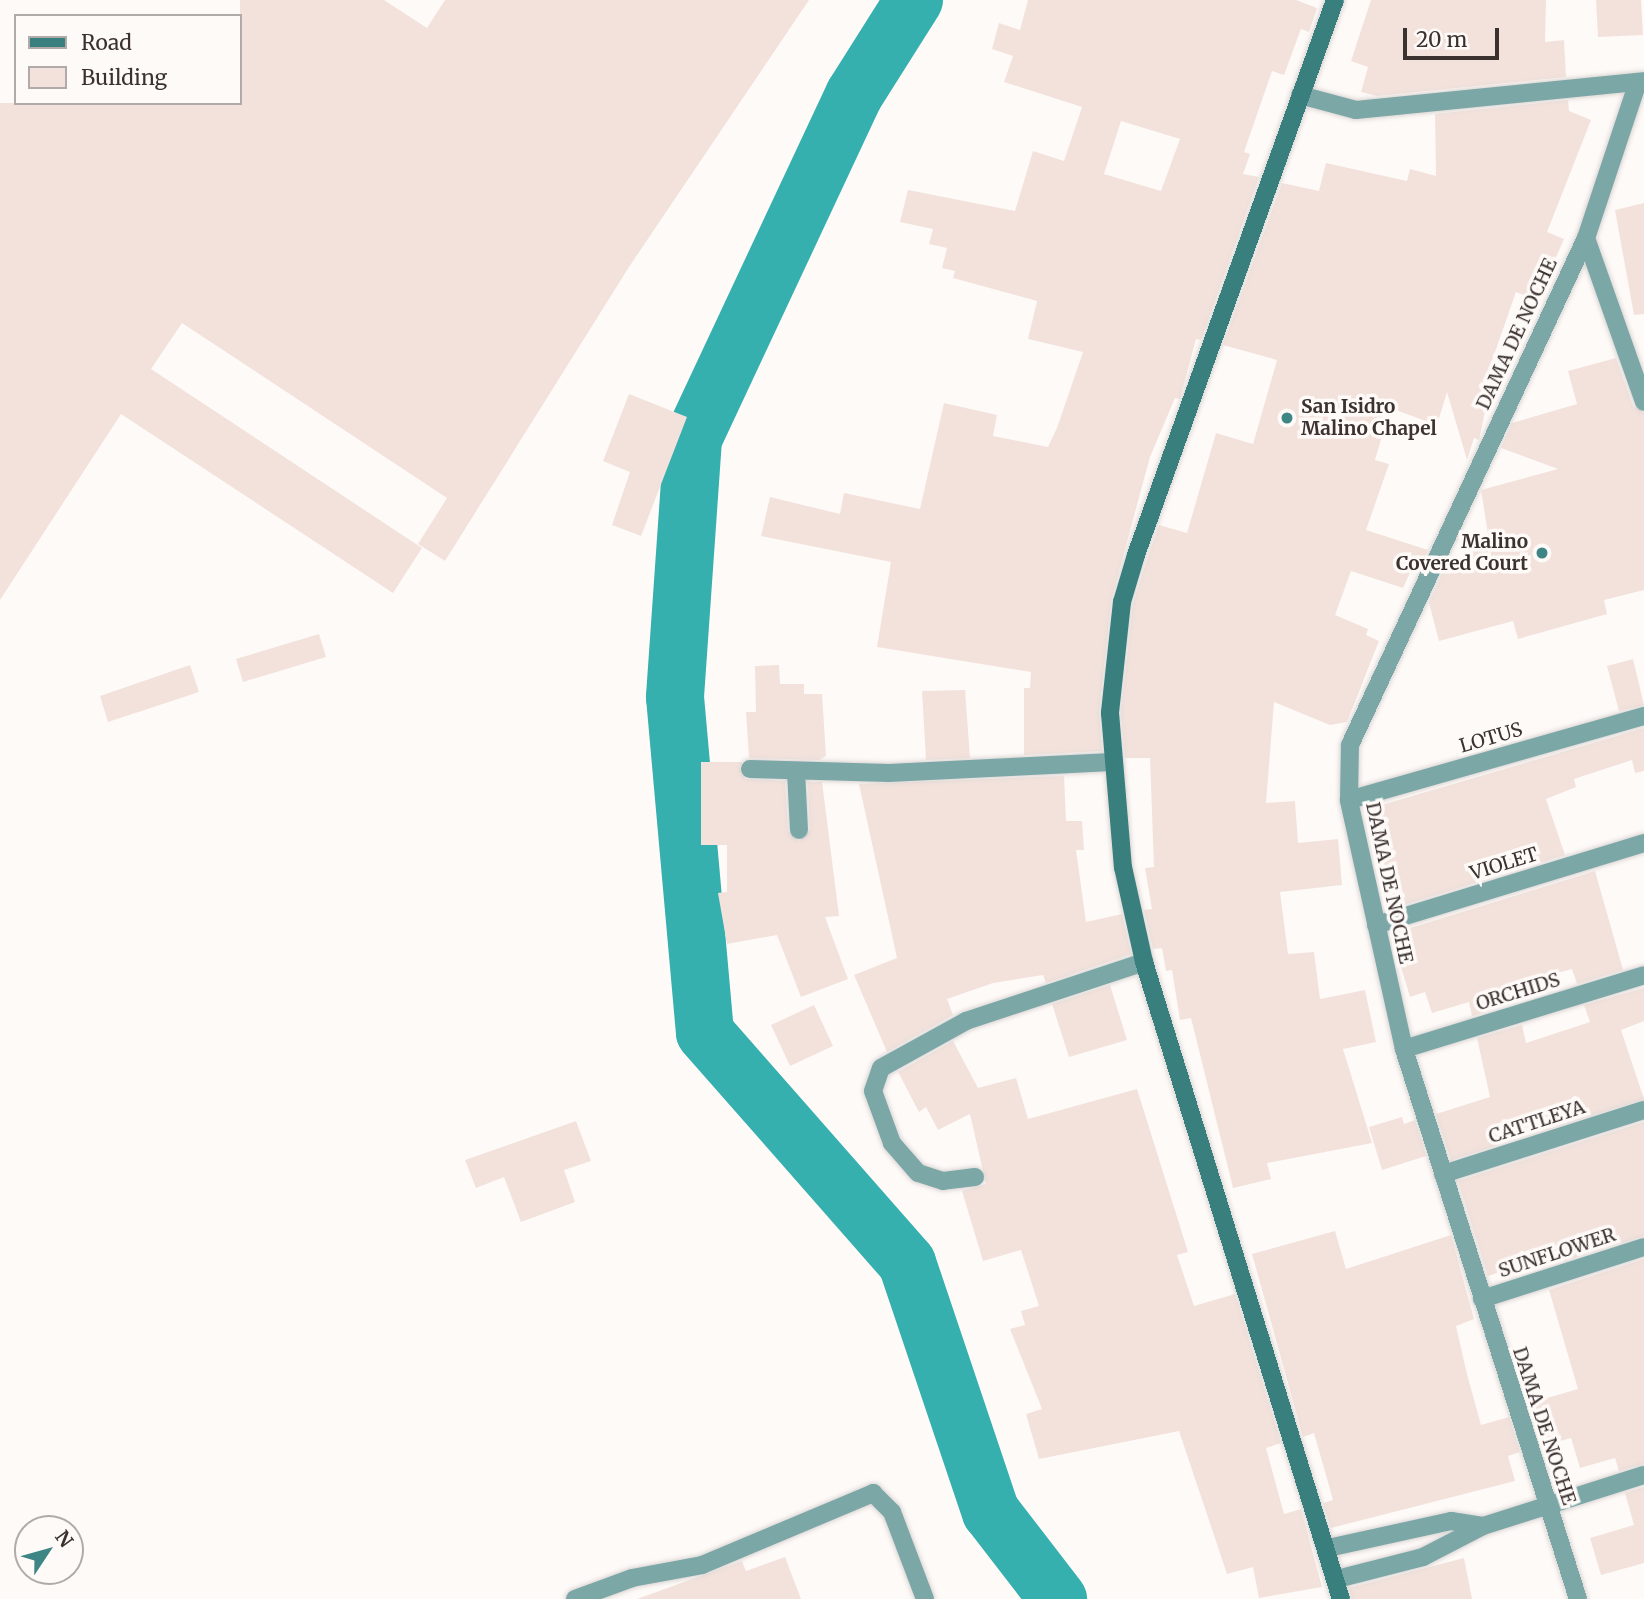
<!DOCTYPE html>
<style>
body{margin:0}
#map{position:relative;width:1644px;height:1599px;overflow:hidden;background:#fefaf8;font-family:Merriweather,serif}
div>[style]{position:absolute}
[style*='--x']{left:calc(var(--x)*1px);top:calc(var(--y)*1px);width:calc(var(--w)*1px);rotate:calc(var(--a)*1deg)}
.river>*{height:58px;margin:-29px;padding:0 29px;transform-origin:29px;border-radius:29px;background:#36afaf}
.building>*{inset:0;background:#f3e2dc}
.roads{filter:drop-shadow(0 0 2px #dbd6d4) drop-shadow(0 0 2px #dbd6d4)}
.lane>*{height:18px;margin:-9px;padding:0 9px;transform-origin:9px;border-radius:9px;background:#7ca7a7}
.street>*{height:18px;margin:-9px;padding:0 9px;transform-origin:9px;border-radius:9px;background:#7ca7a7}
.secondary>*{height:18px;margin:-9px;padding:0 9px;transform-origin:9px;border-radius:9px;background:#387f7e}
.dots>*{width:19px;height:19px;translate:-50% -50%;box-sizing:border-box;border:4px solid #fefaf8;border-radius:50%}
span{translate:-50% -50%;white-space:nowrap;text-align:center;line-height:1.15;-webkit-text-stroke:7px #fefaf8;paint-order:stroke}
.street-label{font-size:19px;color:#3b3230}
.poi-label{font-size:19px;color:#3b3230;font-weight:700}
.left{translate:0 -50%;text-align:left}
.right{translate:-100% -50%;text-align:right}
.legend{position:absolute;left:14px;top:14px;width:228px;height:91px;box-sizing:border-box;background:#fefaf8;border:2px solid #b0aaa8;margin:0;padding:9px 12px;list-style:none;font-size:21px;color:#3b3230}
.legend li{display:flex;align-items:center;gap:14px;height:35px}
.legend b{width:35px;border:2px solid #b0aaa8}
.north{position:absolute;left:14px;top:1515px;width:70px;height:70px;box-sizing:border-box;background:#fefaf8;border:2px solid #b0aaa8;border-radius:50%;rotate:54deg;font-size:19px;font-weight:700;line-height:28px;text-align:center;color:#3b3230}
.north::after{content:'';display:block;margin:auto;width:24px;height:32px;background:#3e8686;clip-path:polygon(50% 0,100% 100%,50% 72%,0 100%)}
.scale{position:absolute;left:1403px;top:28px;width:96px;height:32px;box-sizing:border-box;border:4px solid #3b3230;border-top:0;padding-left:9px;font-size:21px;line-height:24px;white-space:nowrap;color:#3b3230;-webkit-text-stroke:5px #fefaf8;paint-order:stroke}
</style>
<div id="map">
<div class="river">
<i style="--x:914;--y:0;--w:112;--a:122.3"></i>
<i style="--x:854;--y:95;--w:380;--a:115.1"></i>
<i style="--x:693;--y:439;--w:259;--a:94"></i>
<i style="--x:675;--y:697;--w:337;--a:84.9"></i>
<i style="--x:705;--y:1033;--w:306;--a:48.7"></i>
<i style="--x:907;--y:1263;--w:263;--a:71.4"></i>
<i style="--x:991;--y:1512;--w:110;--a:52.4"></i>
</div>
<div class="building">
<i style="clip-path:polygon(240px 0,384px 0,427px 28px,445px 0,809px 0,629px 267px,445px 561px,418px 544px,447px 498px,182px 323px,151px 369px,422px 548px,393px 593px,121px 414px,0 600px,0 103px,240px 103px)"></i>
<i style="clip-path:polygon(evenodd,1028px 0,1296px 0,1317px 8px,1309px 32px,1301px 29px,1284px 75px,1272px 71px,1244px 152px,1250px 154px,1243px 174px,1259px 177px,1201px 340px,1196px 339px,1180px 399px,1175px 398px,1150px 457px,1111px 601px,1099px 712px,1102px 751px,1024px 755px,1024px 688px,1030px 688px,1031px 672px,877px 647px,891px 562px,761px 536px,770px 497px,840px 514px,844px 493px,920px 509px,944px 403px,997px 415px,993px 436px,1048px 447px,1057px 428px,1083px 352px,1028px 339px,1037px 301px,953px 278px,955px 271px,942px 268px,947px 248px,929px 244px,933px 229px,900px 222px,908px 190px,1015px 211px,1033px 151px,1064px 161px,1082px 107px,1004px 82px,1013px 56px,992px 49px,999px 23px,1020px 30px,1028px 0,1121px 121px,1180px 139px,1161px 191px,1104px 174px,1121px 121px)"></i>
<i style="clip-path:polygon(1371px 0,1546px 0,1545px 42px,1564px 40px,1566px 77px,1377px 96px,1361px 92px,1368px 67px,1351px 61px)"></i>
<i style="clip-path:polygon(1596px 0,1641px 0,1643px 35px,1598px 37px)"></i>
<i style="clip-path:polygon(1568px 100px,1569px 111px,1591px 120px,1547px 232px,1564px 239px,1537px 301px,1516px 292px,1480px 395px,1488px 398px,1479px 440px,1474px 438px,1467px 460px,1447px 392px,1437px 425px,1390px 408px,1375px 460px,1389px 464px,1366px 530px,1428px 550px,1420px 569px,1417px 558px,1403px 588px,1351px 571px,1335px 615px,1368px 629px,1366px 635px,1379px 641px,1347px 722px,1330px 725px,1274px 702px,1266px 803px,1295px 801px,1298px 843px,1338px 839px,1342px 885px,1280px 892px,1288px 954px,1314px 952px,1320px 999px,1365px 990px,1376px 1042px,1343px 1049px,1372px 1143px,1267px 1163px,1271px 1179px,1233px 1188px,1191px 1018px,1180px 1020px,1172px 970px,1166px 971px,1162px 948px,1153px 949px,1144px 910px,1152px 909px,1145px 868px,1154px 867px,1150px 758px,1125px 758px,1121px 713px,1133px 604px,1147px 559px,1159px 525px,1187px 533px,1216px 433px,1253px 444px,1277px 360px,1223px 345px,1282px 183px,1319px 191px,1326px 163px,1407px 181px,1410px 169px,1436px 176px,1435px 114px)"></i>
<i style="clip-path:polygon(1644px 203px,1644px 314px,1634px 315px,1615px 210px)"></i>
<i style="clip-path:polygon(1616px 358px,1633px 406px,1644px 413px,1644px 590px,1604px 600px,1607px 614px,1518px 639px,1513px 621px,1439px 641px,1429px 603px,1450px 556px,1465px 561px,1460px 542px,1488px 534px,1481px 490px,1558px 469px,1501px 448px,1512px 423px,1577px 404px,1568px 371px)"></i>
<i style="clip-path:polygon(629px 394px,687px 417px,641px 536px,612px 525px,630px 472px,603px 461px)"></i>
<i style="clip-path:polygon(319px 634px,326px 657px,243px 682px,236px 659px)"></i>
<i style="clip-path:polygon(1633px 659px,1644px 705px,1619px 711px,1607px 666px)"></i>
<i style="clip-path:polygon(190px 665px,199px 692px,108px 722px,100px 696px)"></i>
<i style="clip-path:polygon(779px 665px,780px 684px,804px 684px,804px 694px,822px 694px,826px 756px,819px 760px,749px 758px,746px 712px,756px 712px,755px 666px)"></i>
<i style="clip-path:polygon(965px 690px,970px 758px,926px 760px,922px 691px)"></i>
<i style="clip-path:polygon(1644px 728px,1644px 771px,1635px 773px,1632px 760px,1574px 779px,1576px 787px,1546px 799px,1565px 855px,1397px 907px,1368px 809px)"></i>
<i style="clip-path:polygon(701px 762px,742px 762px,745px 779px,785px 781px,788px 831px,799px 841px,810px 830px,808px 782px,822px 782px,839px 916px,825px 917px,848px 979px,801px 997px,777px 935px,727px 944px,718px 893px,727px 892px,727px 845px,701px 845px)"></i>
<i style="clip-path:polygon(1064px 776px,1066px 821px,1082px 821px,1084px 850px,1076px 850px,1086px 922px,1122px 914px,1131px 954px,1046px 983px,1043px 975px,993px 983px,947px 999px,953px 1015px,887px 1052px,854px 975px,897px 958px,859px 784px)"></i>
<i style="clip-path:polygon(1595px 871px,1623px 970px,1577px 984px,1572px 969px,1517px 984px,1517px 1002px,1472px 1016px,1469px 1002px,1432px 1013px,1425px 992px,1410px 997px,1391px 934px)"></i>
<i style="clip-path:polygon(1110px 985px,1127px 1040px,1069px 1057px,1052px 1004px)"></i>
<i style="clip-path:polygon(1644px 988px,1644px 1021px,1621px 1030px,1644px 1099px,1451px 1160px,1436px 1114px,1490px 1097px,1477px 1038px,1522px 1025px,1526px 1043px,1590px 1022px,1584px 1005px)"></i>
<i style="clip-path:polygon(814px 1005px,833px 1046px,790px 1066px,771px 1025px)"></i>
<i style="clip-path:polygon(953px 1041px,978px 1088px,1016px 1078px,1028px 1119px,1137px 1089px,1188px 1252px,1177px 1255px,1194px 1306px,1235px 1294px,1281px 1443px,1266px 1448px,1284px 1514px,1301px 1509px,1322px 1587px,1259px 1598px,1253px 1567px,1227px 1574px,1179px 1431px,1039px 1459px,1026px 1414px,1042px 1409px,1010px 1329px,1025px 1325px,1021px 1311px,1039px 1306px,1021px 1250px,983px 1261px,962px 1191px,986px 1184px,970px 1114px,938px 1130px,926px 1107px,919px 1112px,898px 1072px)"></i>
<i style="clip-path:polygon(1402px 1117px,1404px 1124px,1415px 1120px,1426px 1156px,1382px 1170px,1369px 1127px)"></i>
<i style="clip-path:polygon(576px 1121px,591px 1161px,564px 1170px,575px 1202px,521px 1222px,504px 1177px,476px 1188px,465px 1160px)"></i>
<i style="clip-path:polygon(1644px 1122px,1644px 1236px,1542px 1268px,1539px 1259px,1488px 1276px,1458px 1181px)"></i>
<i style="clip-path:polygon(1335px 1231px,1346px 1269px,1451px 1235px,1474px 1319px,1456px 1326px,1467px 1374px,1481px 1425px,1509px 1417px,1520px 1452px,1508px 1456px,1515px 1481px,1331px 1528px,1323px 1503px,1333px 1500px,1314px 1433px,1303px 1437px,1252px 1254px)"></i>
<i style="clip-path:polygon(1644px 1259px,1644px 1464px,1619px 1471px,1615px 1458px,1580px 1468px,1571px 1438px,1542px 1446px,1531px 1411px,1530px 1403px,1578px 1389px,1549px 1290px)"></i>
<i style="clip-path:polygon(1644px 1487px,1644px 1563px,1601px 1575px,1590px 1538px,1634px 1525px,1625px 1493px)"></i>
<i style="clip-path:polygon(785px 1557px,801px 1599px,637px 1599px,742px 1561px,746px 1571px)"></i>
<i style="clip-path:polygon(1464px 1558px,1472px 1599px,1352px 1599px,1349px 1588px)"></i>
</div>
<div class="roads">
<div class="lane">
<i style="--x:575;--y:1599;--w:61;--a:-20.2"></i>
<i style="--x:632;--y:1578;--w:71;--a:-10.5"></i>
<i style="--x:702;--y:1565;--w:186;--a:-22.8"></i>
<i style="--x:873;--y:1493;--w:27;--a:45"></i>
<i style="--x:892;--y:1512;--w:93;--a:69.2"></i>
</div>
<div class="street">
<i style="--x:1300;--y:95;--w:58;--a:15"></i>
<i style="--x:1356;--y:110;--w:289;--a:-5.7"></i>
<i style="--x:1586;--y:238;--w:174;--a:70.5"></i>
<i style="--x:750;--y:769;--w:139;--a:1.6"></i>
<i style="--x:889;--y:773;--w:223;--a:-2.8"></i>
<i style="--x:796;--y:771;--w:59;--a:87.1"></i>
<i style="--x:1349;--y:800;--w:307;--a:-15.9"></i>
<i style="--x:1376;--y:925;--w:280;--a:-17"></i>
<i style="--x:1404;--y:1049;--w:251;--a:-17.1"></i>
<i style="--x:1443;--y:1174;--w:211;--a:-17.7"></i>
<i style="--x:975;--y:1177;--w:32;--a:173"></i>
<i style="--x:943;--y:1181;--w:26;--a:-162"></i>
<i style="--x:918;--y:1173;--w:40;--a:-131"></i>
<i style="--x:892;--y:1143;--w:55;--a:-110.1"></i>
<i style="--x:873;--y:1091;--w:24;--a:-71"></i>
<i style="--x:881;--y:1068;--w:97;--a:-28.9"></i>
<i style="--x:966;--y:1021;--w:188;--a:-18.3"></i>
<i style="--x:1482;--y:1299;--w:170;--a:-17.8"></i>
<i style="--x:1328;--y:1548;--w:126;--a:-12.4"></i>
<i style="--x:1451;--y:1521;--w:32;--a:9"></i>
<i style="--x:1337;--y:1579;--w:89;--a:-14.3"></i>
<i style="--x:1423;--y:1557;--w:68;--a:-27.3"></i>
<i style="--x:1483;--y:1526;--w:169;--a:-17.6"></i>
<i style="--x:1578;--y:1599;--w:577;--a:-107.56"></i>
<i style="--x:1404;--y:1049;--w:255;--a:-102.5"></i>
<i style="--x:1349;--y:800;--w:55;--a:-89"></i>
<i style="--x:1350;--y:745;--w:559;--a:-65.04"></i>
<i style="--x:1586;--y:238;--w:164;--a:-71.6"></i>
</div>
<div class="secondary">
<i style="--x:1335;--y:0;--w:590;--a:109.73"></i>
<i style="--x:1136;--y:555;--w:49;--a:106.6"></i>
<i style="--x:1122;--y:602;--w:112;--a:96.2"></i>
<i style="--x:1110;--y:713;--w:155;--a:85.2"></i>
<i style="--x:1123;--y:867;--w:97;--a:77.5"></i>
<i style="--x:1144;--y:962;--w:667;--a:72.82"></i>
</div>
</div>
<div class="dots">
<i style="left:1287px;top:418px;background:#3e8686"></i>
<i style="left:1542px;top:553px;background:#3e8686"></i>
</div>
<div class="street-label">
<span style="left:1517px;top:334px;rotate:-65deg">DAMA DE NOCHE</span>
<span style="left:1491px;top:738px;rotate:-16deg">LOTUS</span>
<span style="left:1504px;top:864px;rotate:-17deg">VIOLET</span>
<span style="left:1389px;top:883px;rotate:78deg">DAMA DE NOCHE</span>
<span style="left:1518px;top:992px;rotate:-17deg">ORCHIDS</span>
<span style="left:1537px;top:1122px;rotate:-18deg">CATTLEYA</span>
<span style="left:1557px;top:1253px;rotate:-18deg">SUNFLOWER</span>
<span style="left:1544px;top:1426px;rotate:72deg">DAMA DE NOCHE</span>
</div>
<div class="poi-label">
<span class="left" style="left:1301px;top:418px">San Isidro<br>Malino Chapel</span>
<span class="right" style="left:1528px;top:553px">Malino<br>Covered Court</span>
</div>
<ul class="legend">
<li><b style="height:9px;background:#387f7e"></b>Road</li>
<li><b style="height:19px;background:#f3e2dc"></b>Building</li>
</ul>
<div class="north">N</div>
<div class="scale">20 m</div>
</div>
